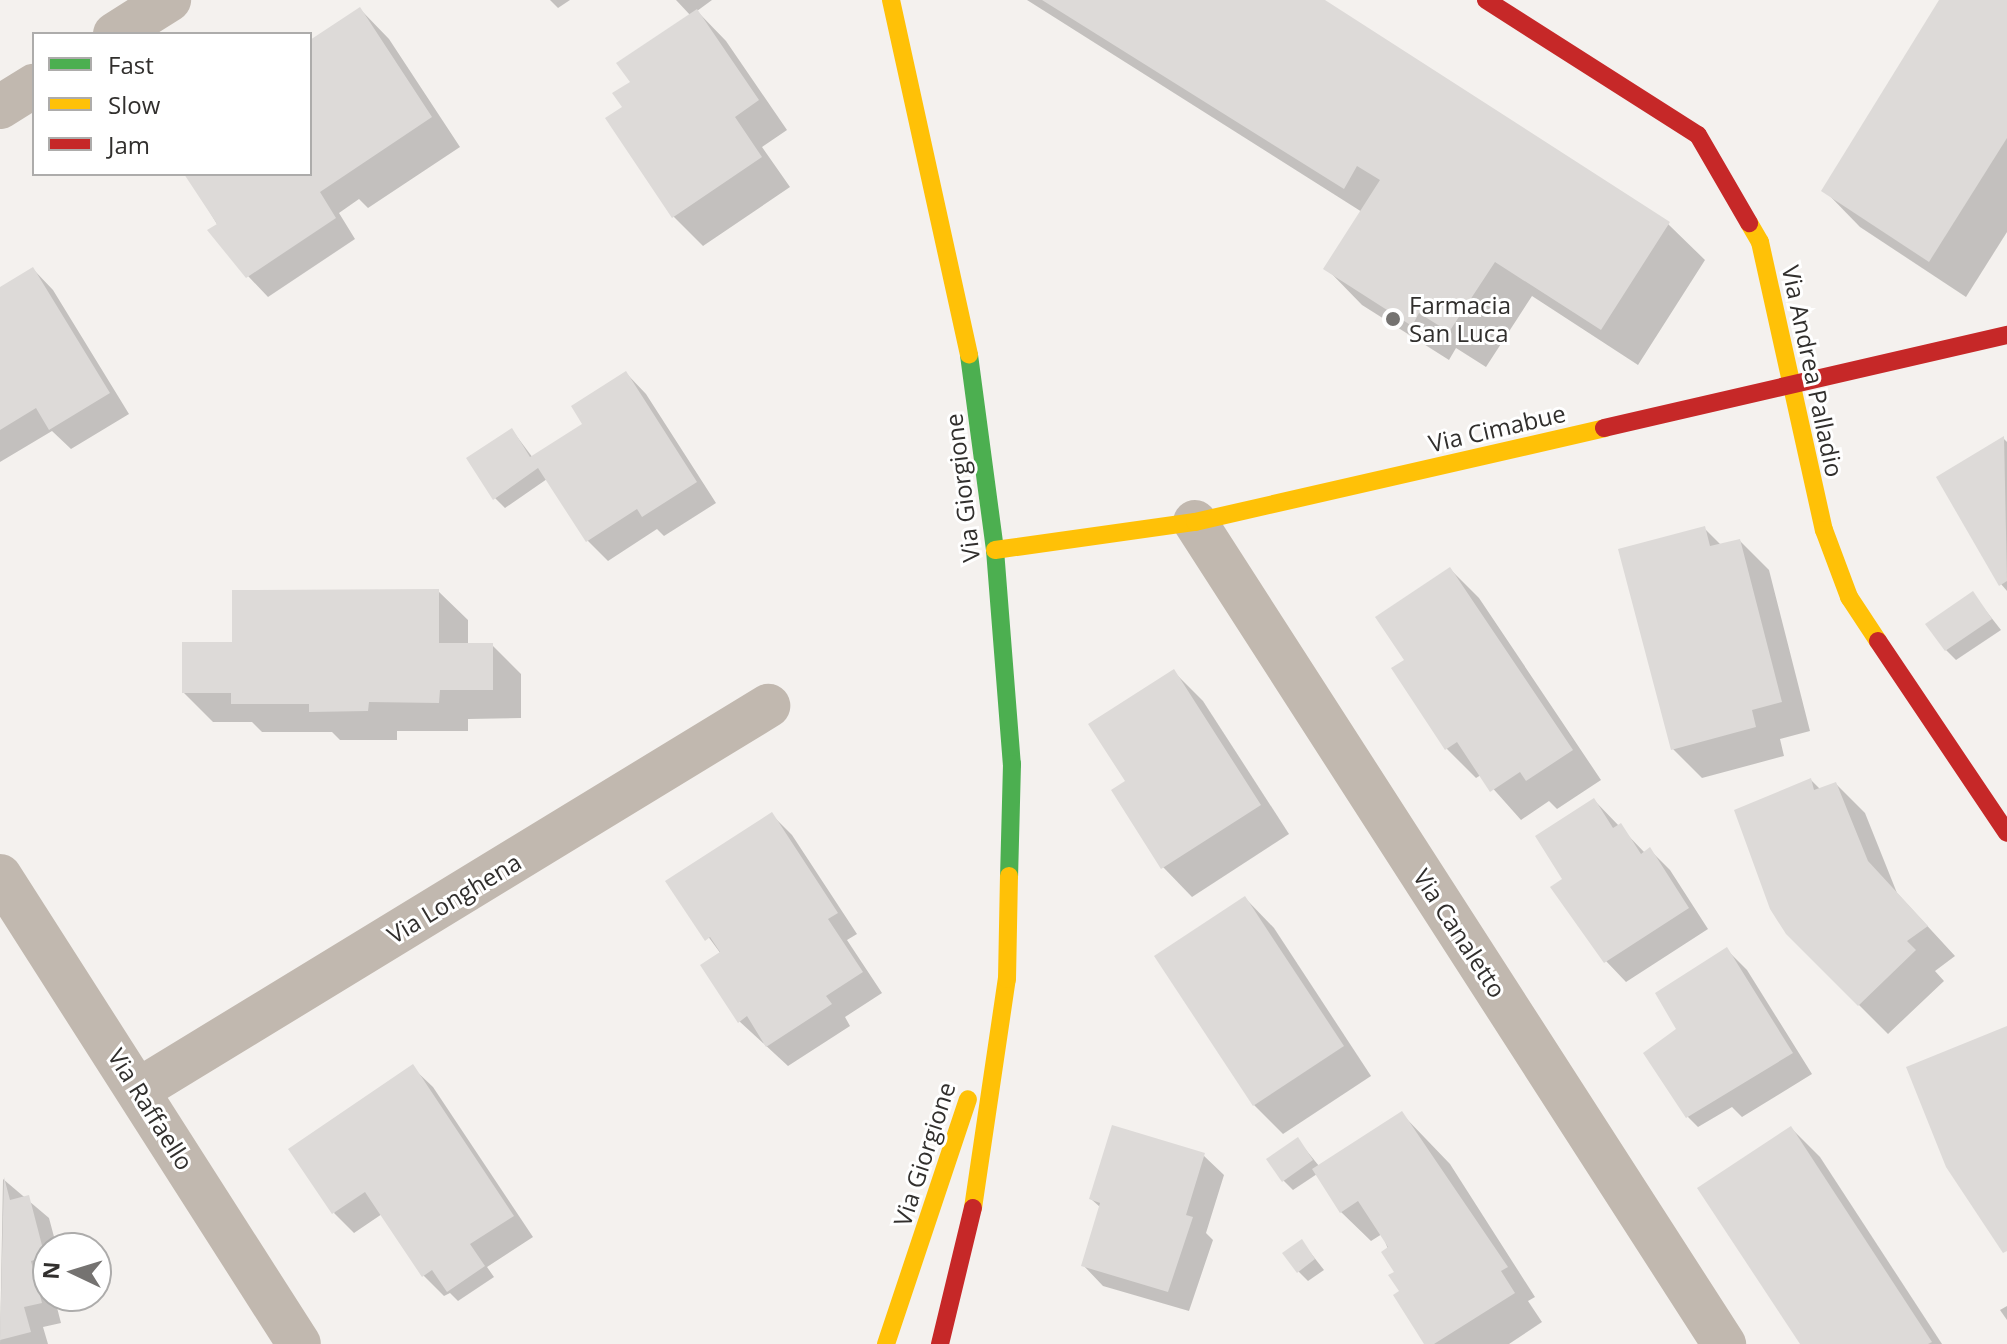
<!DOCTYPE html>
<style>
body{margin:0}
#map{position:relative;width:2007px;height:1344px;overflow:hidden;background:#f4f1ee;font-family:"Open Sans",sans-serif}
div>[style]{position:absolute}
[style*='--x']{left:calc(var(--x)*1px);top:calc(var(--y)*1px);width:calc(var(--w)*1px);rotate:calc(var(--a)*1deg)}
.shadow>*{inset:0;background:#0003}
.building>*{inset:0;background:#dddad8}
.street>*{height:44px;margin:-22px;padding:0 22px;transform-origin:22px;border-radius:22px;background:#c1b8af}
.fast>*{height:18px;margin:-9px;padding:0 9px;transform-origin:9px;border-radius:9px;background:#4caf50}
.slow>*{height:18px;margin:-9px;padding:0 9px;transform-origin:9px;border-radius:9px;background:#ffc107}
.jam>*{height:18px;margin:-9px;padding:0 9px;transform-origin:9px;border-radius:9px;background:#c62828}
.dots>*{width:22px;height:22px;translate:-50% -50%;box-sizing:border-box;border:4px solid #fff;border-radius:50%}
span{translate:-50% -50%;white-space:nowrap;text-align:center;line-height:1.15;-webkit-text-stroke:6px #fff;paint-order:stroke}
.poi-label{font-size:24px;color:#312f2d}
.left{translate:0 -50%;text-align:left}
.street-label{font-size:24px;color:#312f2d}
.legend{position:absolute;left:32px;top:32px;width:280px;height:144px;box-sizing:border-box;background:#fff;border:2px solid #adacab;margin:0;padding:10px 14px;list-style:none;font-size:24px;color:#312f2d}
.legend li{display:flex;align-items:center;gap:16px;height:40px}
.legend b{width:40px;border:2px solid #adacab}
.north{position:absolute;left:32px;top:1232px;width:80px;height:80px;box-sizing:border-box;background:#fff;border:2px solid #adacab;border-radius:50%;rotate:274deg;font-size:22px;font-weight:700;line-height:32px;text-align:center;color:#312f2d}
.north::after{content:'';display:block;margin:auto;width:28px;height:36px;background:#757371;clip-path:polygon(50% 0,100% 100%,50% 72%,0 100%)}
</style>
<div id="map">
<div class="shadow">
<i style="clip-path:polygon(550px 0,570px 0,558px 8px)"></i>
<i style="clip-path:polygon(676px 0,712px 0,697px 11px,726px 41px,787px 130px,762px 147px,790px 187px,703px 246px,673px 216px,625px 107px,633px 82px,691px 16px)"></i>
<i style="clip-path:polygon(1027px 0,1322px 0,1668px 224px,1705px 260px,1638px 365px,1532px 296px,1486px 367px,1456px 348px,1449px 360px,1362px 305px,1326px 268px,1362px 212px)"></i>
<i style="clip-path:polygon(1941px 0,2007px 0,2007px 232px,1966px 297px,1860px 227px,1824px 190px)"></i>
<i style="clip-path:polygon(360px 9px,389px 39px,460px 147px,368px 208px,359px 199px,339px 213px,355px 239px,268px 297px,248px 276px,187px 174px,310px 174px,310px 42px)"></i>
<i style="clip-path:polygon(33px 269px,53px 290px,129px 414px,71px 449px,52px 431px,0 462px,0 290px)"></i>
<i style="clip-path:polygon(626px 373px,646px 394px,716px 503px,664px 536px,657px 529px,608px 561px,587px 540px,547px 479px,505px 508px,495px 498px,512px 430px,533px 458px,585px 425px)"></i>
<i style="clip-path:polygon(2004px 439px,2007px 442px,2007px 591px,2001px 584px)"></i>
<i style="clip-path:polygon(1704px 528px,1722px 546px,1740px 541px,1769px 570px,1810px 731px,1780px 739px,1784px 756px,1702px 778px,1673px 749px)"></i>
<i style="clip-path:polygon(1450px 569px,1479px 598px,1601px 780px,1557px 809px,1549px 801px,1521px 820px,1481px 775px,1476px 778px,1447px 749px,1393px 668px,1407px 660px)"></i>
<i style="clip-path:polygon(438px 591px,468px 620px,468px 645px,492px 645px,521px 674px,521px 718px,468px 719px,468px 731px,397px 731px,397px 740px,340px 740px,332px 732px,262px 732px,252px 722px,213px 722px,184px 693px,234px 644px)"></i>
<i style="clip-path:polygon(1972px 593px,2001px 630px,1956px 660px,1946px 650px)"></i>
<i style="clip-path:polygon(1174px 672px,1203px 701px,1289px 834px,1192px 897px,1163px 867px,1128px 781px)"></i>
<i style="clip-path:polygon(1811px 780px,1821px 790px,1836px 784px,1865px 813px,1897px 893px,1955px 956px,1935px 971px,1944px 981px,1888px 1034px,1787px 933px)"></i>
<i style="clip-path:polygon(1594px 800px,1645px 853px,1650px 850px,1670px 870px,1708px 929px,1626px 982px,1606px 961px,1565px 880px)"></i>
<i style="clip-path:polygon(772px 815px,792px 835px,857px 934px,847px 940px,882px 993px,845px 1017px,850px 1026px,788px 1066px,739px 1021px,721px 954px,668px 882px)"></i>
<i style="clip-path:polygon(1245px 898px,1274px 928px,1371px 1076px,1283px 1134px,1254px 1105px)"></i>
<i style="clip-path:polygon(1727px 950px,1747px 970px,1812px 1074px,1742px 1117px,1732px 1107px,1698px 1127px,1688px 1117px,1675px 1031px)"></i>
<i style="clip-path:polygon(412px 1067px,433px 1087px,533px 1237px,487px 1267px,494px 1277px,458px 1301px,450px 1293px,444px 1296px,424px 1276px,382px 1214px,354px 1233px,334px 1213px)"></i>
<i style="clip-path:polygon(1401px 1113px,1450px 1164px,1535px 1297px,1528px 1301px,1542px 1322px,1509px 1344px,1426px 1344px,1382px 1234px,1371px 1241px,1341px 1212px,1317px 1174px,1293px 1190px,1283px 1180px,1298px 1140px,1319px 1166px)"></i>
<i style="clip-path:polygon(1791px 1128px,1820px 1157px,1942px 1344px,1802px 1344px)"></i>
<i style="clip-path:polygon(1203px 1155px,1224px 1175px,1206px 1233px,1213px 1240px,1189px 1311px,1103px 1286px,1083px 1265px,1100px 1207px,1091px 1199px)"></i>
<i style="clip-path:polygon(3px 1179px,49px 1218px,57px 1248px,48px 1248px,48px 1296px,54px 1296px,61px 1323px,43px 1327px,48px 1344px,0 1344px)"></i>
<i style="clip-path:polygon(1302px 1242px,1324px 1270px,1308px 1281px,1298px 1271px)"></i>
<i style="clip-path:polygon(2007px 1306px,2007px 1320px,2000px 1310px)"></i>
</div>
<div class="building">
<i style="clip-path:polygon(1042px 0,1325px 0,1670px 222px,1601px 330px,1495px 262px,1449px 332px,1419px 313px,1412px 326px,1323px 269px,1380px 180px,1357px 166px,1344px 189px)"></i>
<i style="clip-path:polygon(1939px 0,2007px 0,2007px 138px,1929px 262px,1821px 191px)"></i>
<i style="clip-path:polygon(360px 7px,432px 117px,320px 192px,336px 218px,246px 278px,207px 230px,217px 224px,184px 174px,310px 174px,310px 40px)"></i>
<i style="clip-path:polygon(697px 9px,759px 100px,735px 117px,762px 157px,672px 218px,605px 118px,622px 107px,612px 93px,630px 82px,616px 63px)"></i>
<i style="clip-path:polygon(33px 267px,110px 393px,49px 430px,36px 408px,0 430px,0 287px)"></i>
<i style="clip-path:polygon(626px 371px,697px 482px,642px 517px,637px 509px,586px 542px,538px 468px,493px 500px,466px 458px,512px 428px,530px 457px,582px 424px,571px 406px)"></i>
<i style="clip-path:polygon(2004px 436px,2007px 581px,1999px 586px,1936px 477px)"></i>
<i style="clip-path:polygon(1705px 526px,1710px 546px,1740px 539px,1782px 702px,1752px 710px,1756px 727px,1671px 750px,1618px 549px)"></i>
<i style="clip-path:polygon(1450px 567px,1573px 750px,1526px 781px,1520px 772px,1490px 792px,1457px 742px,1445px 750px,1391px 668px,1404px 660px,1375px 617px)"></i>
<i style="clip-path:polygon(439px 589px,439px 643px,493px 643px,493px 690px,440px 690px,439px 703px,369px 702px,368px 711px,309px 712px,309px 704px,231px 704px,231px 693px,182px 693px,182px 642px,232px 642px,232px 590px)"></i>
<i style="clip-path:polygon(1973px 591px,1992px 619px,1945px 651px,1925px 624px)"></i>
<i style="clip-path:polygon(1174px 669px,1261px 805px,1161px 869px,1111px 790px,1125px 781px,1088px 724px)"></i>
<i style="clip-path:polygon(1811px 778px,1814px 790px,1836px 782px,1868px 861px,1928px 926px,1907px 941px,1916px 950px,1858px 1006px,1786px 934px,1770px 909px,1734px 810px)"></i>
<i style="clip-path:polygon(1594px 798px,1613px 828px,1621px 823px,1641px 854px,1650px 847px,1689px 908px,1604px 963px,1550px 887px,1562px 879px,1535px 836px)"></i>
<i style="clip-path:polygon(772px 812px,838px 913px,828px 919px,863px 972px,826px 996px,832px 1004px,766px 1047px,747px 1016px,738px 1023px,700px 965px,720px 952px,710px 937px,705px 941px,665px 881px)"></i>
<i style="clip-path:polygon(1245px 896px,1344px 1046px,1253px 1106px,1154px 956px)"></i>
<i style="clip-path:polygon(1727px 947px,1793px 1053px,1686px 1118px,1643px 1053px,1676px 1029px,1655px 993px)"></i>
<i style="clip-path:polygon(2007px 1026px,2007px 1251px,2003px 1253px,1946px 1167px,1906px 1067px)"></i>
<i style="clip-path:polygon(413px 1064px,514px 1216px,470px 1244px,485px 1266px,447px 1292px,432px 1270px,422px 1277px,365px 1192px,332px 1214px,288px 1149px)"></i>
<i style="clip-path:polygon(1402px 1111px,1508px 1267px,1501px 1271px,1515px 1293px,1434px 1344px,1424px 1344px,1393px 1295px,1399px 1291px,1388px 1275px,1394px 1272px,1381px 1252px,1388px 1247px,1358px 1201px,1340px 1213px,1312px 1169px)"></i>
<i style="clip-path:polygon(1112px 1125px,1205px 1153px,1186px 1215px,1193px 1217px,1168px 1292px,1081px 1266px,1100px 1203px,1089px 1199px)"></i>
<i style="clip-path:polygon(1791px 1126px,1932px 1342px,1928px 1344px,1800px 1344px,1697px 1188px)"></i>
<i style="clip-path:polygon(1298px 1137px,1313px 1160px,1282px 1182px,1266px 1159px)"></i>
<i style="clip-path:polygon(4px 1177px,10px 1200px,29px 1195px,45px 1257px,31px 1261px,42px 1303px,24px 1307px,31px 1332px,0 1340px)"></i>
<i style="clip-path:polygon(1302px 1239px,1315px 1259px,1297px 1273px,1282px 1253px)"></i>
</div>
<div class="street">
<i style="--x:115;--y:34;--w:64;--a:-32.2"></i>
<i style="--x:0;--y:107;--w:40;--a:-32"></i>
<i style="--x:1195;--y:522;--w:978;--a:57.24"></i>
<i style="--x:0;--y:876;--w:555;--a:57.43"></i>
<i style="--x:140;--y:1089;--w:736;--a:-31.38"></i>
</div>
<div class="fast">
<i style="--x:969;--y:355;--w:197;--a:82.4"></i>
<i style="--x:995;--y:550;--w:215;--a:85.5"></i>
<i style="--x:1012;--y:764;--w:112;--a:91.5"></i>
</div>
<div class="slow">
<i style="--x:891;--y:0;--w:363;--a:77.6"></i>
<i style="--x:1749;--y:223;--w:22;--a:60"></i>
<i style="--x:1760;--y:242;--w:295;--a:77.5"></i>
<i style="--x:1824;--y:530;--w:72;--a:69.5"></i>
<i style="--x:1849;--y:597;--w:53;--a:56.6"></i>
<i style="--x:995;--y:550;--w:202;--a:-8"></i>
<i style="--x:1195;--y:522;--w:420;--a:-12.9"></i>
<i style="--x:973;--y:1208;--w:232;--a:-81.6"></i>
<i style="--x:1007;--y:979;--w:103;--a:-88.9"></i>
<i style="--x:886;--y:1344;--w:258;--a:-71.5"></i>
</div>
<div class="jam">
<i style="--x:1486;--y:0;--w:251;--a:32.5"></i>
<i style="--x:1698;--y:135;--w:102;--a:59.9"></i>
<i style="--x:1604;--y:428;--w:414;--a:-13"></i>
<i style="--x:1878;--y:641;--w:231;--a:56.1"></i>
<i style="--x:940;--y:1344;--w:140;--a:-76.4"></i>
</div>
<div class="dots">
<i style="left:1393px;top:319px;background:#757371"></i>
</div>
<div class="poi-label">
<span class="left" style="left:1409px;top:319px">Farmacia<br>San Luca</span>
</div>
<div class="street-label">
<span style="left:1813px;top:371px;rotate:78deg">Via Andrea Palladio</span>
<span style="left:1497px;top:428px;rotate:-13deg">Via Cimabue</span>
<span style="left:962px;top:488px;rotate:-97deg">Via Giorgione</span>
<span style="left:454px;top:898px;rotate:-31deg">Via Longhena</span>
<span style="left:1460px;top:933px;rotate:57deg">Via Canaletto</span>
<span style="left:151px;top:1109px;rotate:58deg">Via Raffaello</span>
<span style="left:924px;top:1154px;rotate:-72deg">Via Giorgione</span>
</div>
<ul class="legend">
<li><b style="height:10px;background:#4caf50"></b>Fast</li>
<li><b style="height:10px;background:#ffc107"></b>Slow</li>
<li><b style="height:10px;background:#c62828"></b>Jam</li>
</ul>
<div class="north">N</div>
</div>
